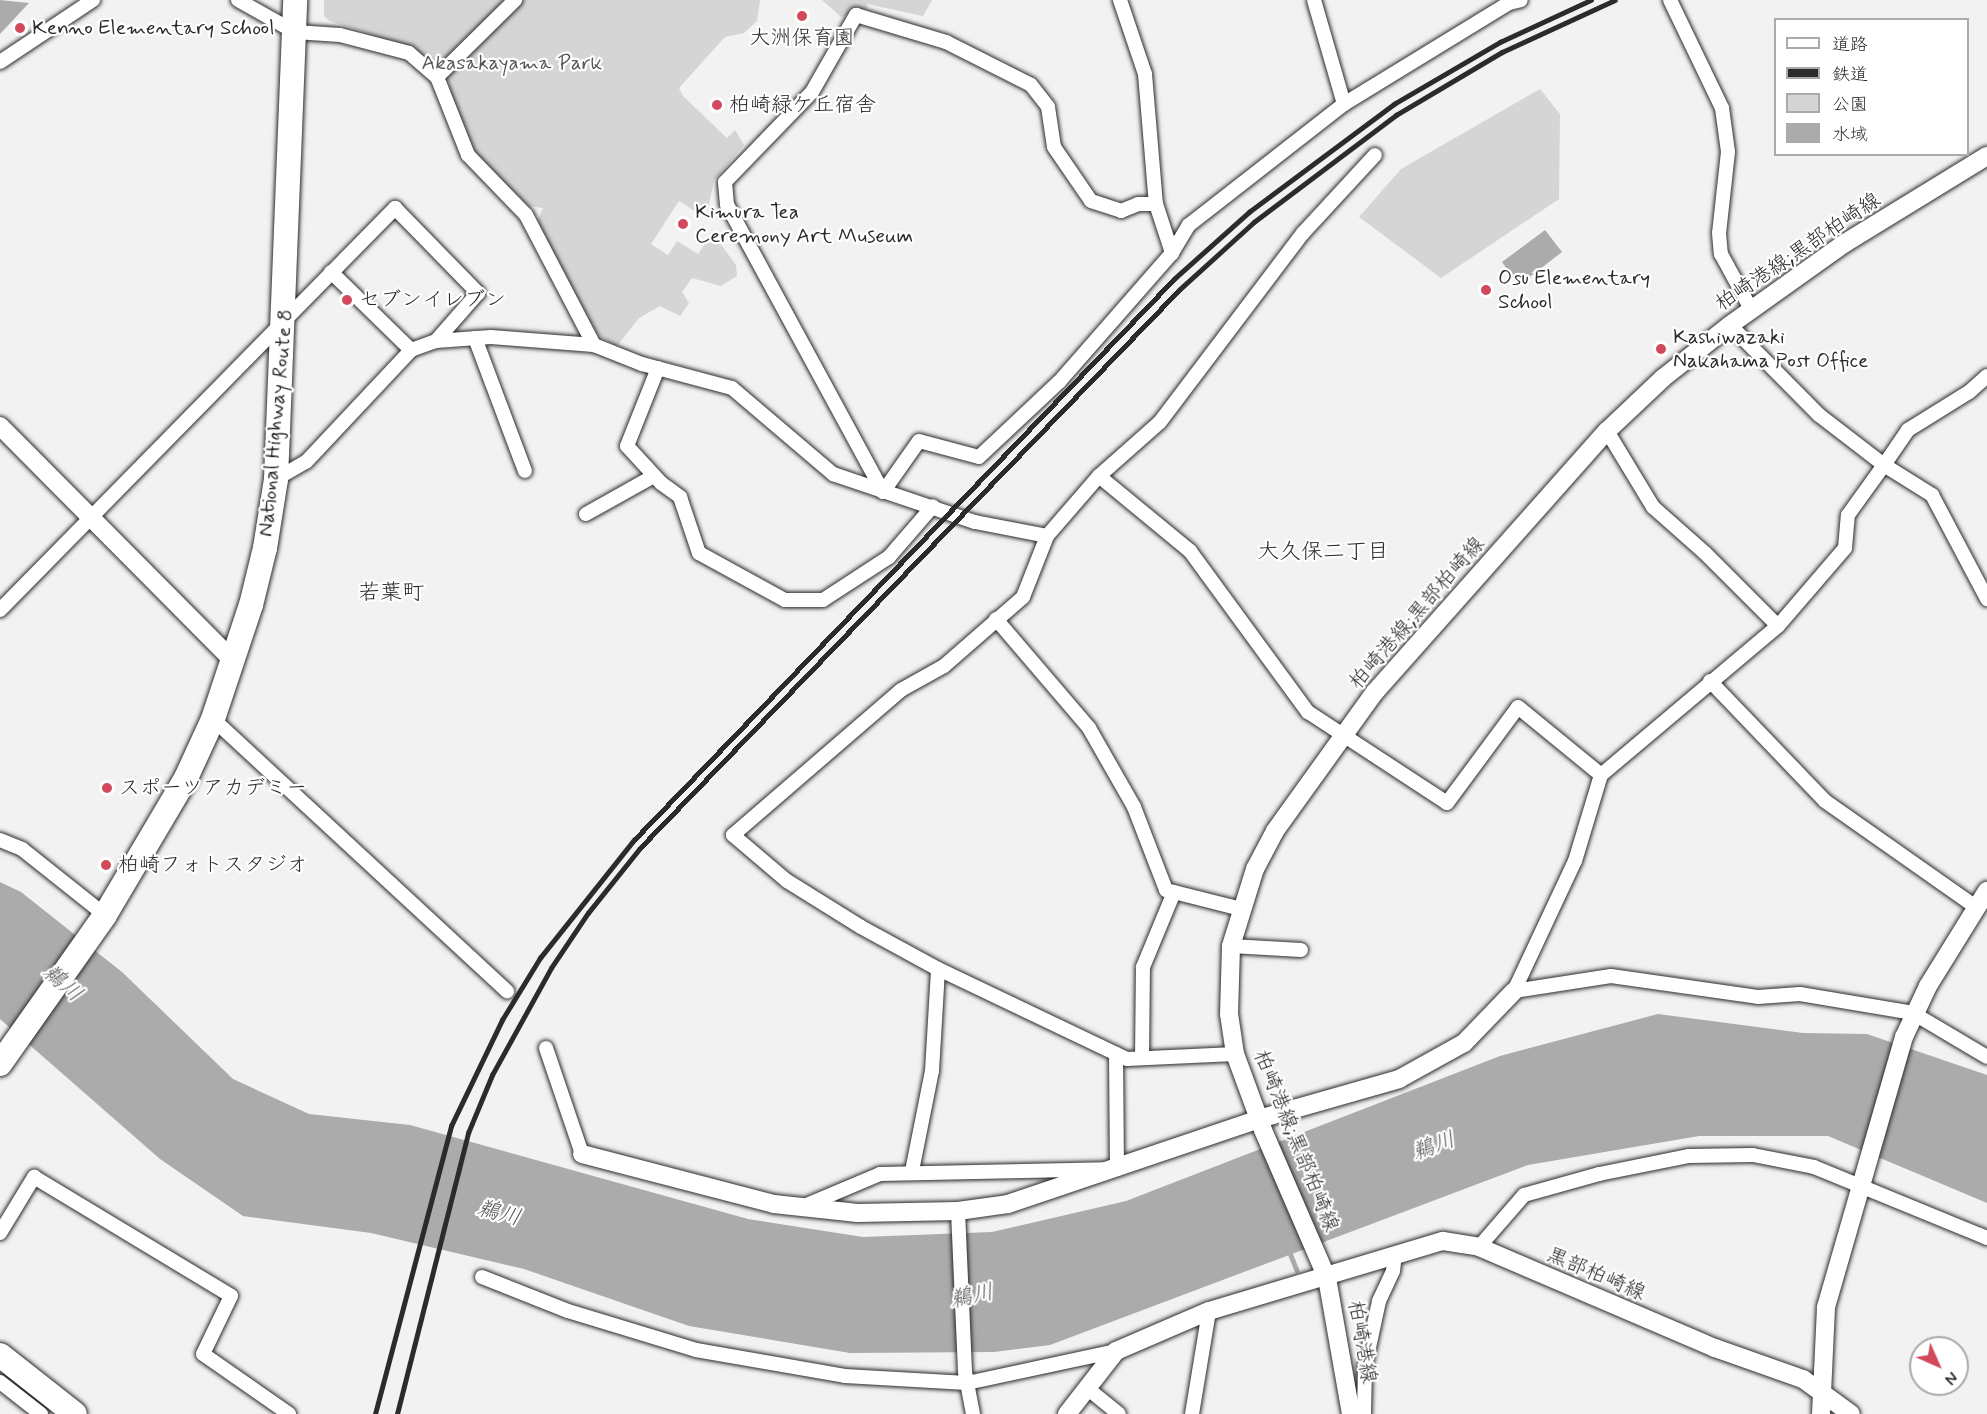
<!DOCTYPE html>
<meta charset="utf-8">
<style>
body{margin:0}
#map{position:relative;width:1987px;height:1414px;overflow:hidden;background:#f2f2f2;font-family:Mynerve,"Klee One",sans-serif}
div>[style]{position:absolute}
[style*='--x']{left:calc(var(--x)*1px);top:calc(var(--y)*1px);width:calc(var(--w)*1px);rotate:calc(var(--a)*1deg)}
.green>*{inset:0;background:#d5d5d5}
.water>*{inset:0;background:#ababab}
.stream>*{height:4.5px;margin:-2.25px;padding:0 2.25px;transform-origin:2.25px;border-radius:2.25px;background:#ababab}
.roads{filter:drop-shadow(0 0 2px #2b2b2b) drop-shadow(0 0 2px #2b2b2b)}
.street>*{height:14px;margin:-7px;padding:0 7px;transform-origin:7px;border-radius:7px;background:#fff}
.secondary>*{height:18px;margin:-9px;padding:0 9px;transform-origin:9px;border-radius:9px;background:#fff}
.highway>*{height:24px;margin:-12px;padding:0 12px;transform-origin:12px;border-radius:12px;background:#fff}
.rail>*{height:4.5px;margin:-2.25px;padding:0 2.25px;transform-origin:2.25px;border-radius:2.25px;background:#2b2b2b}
.dots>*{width:16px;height:16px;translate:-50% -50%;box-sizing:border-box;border:3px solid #fff;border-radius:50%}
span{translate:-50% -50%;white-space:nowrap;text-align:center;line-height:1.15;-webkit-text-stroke:4.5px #fff;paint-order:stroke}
.poi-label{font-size:21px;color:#2b2b2b}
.left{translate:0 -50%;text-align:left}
.park-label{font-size:21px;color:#565656}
.street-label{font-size:21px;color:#2b2b2b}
.neighbourhood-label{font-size:22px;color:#2b2b2b}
.water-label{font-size:22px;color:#585858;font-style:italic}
.legend{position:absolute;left:1774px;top:18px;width:195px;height:138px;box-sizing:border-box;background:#fff;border:2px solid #aaa;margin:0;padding:8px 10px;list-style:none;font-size:18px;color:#2b2b2b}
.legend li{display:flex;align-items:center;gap:12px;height:30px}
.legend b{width:30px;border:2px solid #aaa}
.north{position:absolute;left:1909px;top:1336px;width:60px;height:60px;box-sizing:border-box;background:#fff;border:2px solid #aaa;border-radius:50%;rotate:135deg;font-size:16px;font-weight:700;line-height:24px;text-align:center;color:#2b2b2b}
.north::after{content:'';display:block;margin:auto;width:21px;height:27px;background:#d1495b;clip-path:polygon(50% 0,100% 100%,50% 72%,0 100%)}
</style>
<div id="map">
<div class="green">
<i style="clip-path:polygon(324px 0,760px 0,757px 21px,744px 33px,725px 37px,679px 88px,683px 96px,727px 138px,735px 130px,744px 145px,714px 180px,708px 209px,696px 212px,679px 201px,651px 244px,668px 255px,677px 241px,698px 254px,710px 236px,717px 239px,736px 265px,737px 276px,721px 286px,692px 278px,682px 292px,689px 303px,680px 316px,660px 306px,639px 318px,617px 346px,596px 334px,537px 222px,543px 208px,529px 206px,483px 163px,449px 109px,449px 82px,411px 47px,330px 21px,324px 16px)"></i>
<i style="clip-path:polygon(822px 0,932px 0,923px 16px,867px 4px,868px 8px,841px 17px)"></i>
<i style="clip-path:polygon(1540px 89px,1560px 114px,1559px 199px,1441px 278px,1359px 217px,1401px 169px)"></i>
</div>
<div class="water">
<i style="clip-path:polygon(0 0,29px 3px,0 34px)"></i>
<i style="clip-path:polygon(1545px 230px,1562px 252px,1519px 285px,1502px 262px)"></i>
<i style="clip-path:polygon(0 882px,21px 892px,122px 972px,233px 1079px,309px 1114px,410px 1125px,748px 1219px,863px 1237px,992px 1232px,1126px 1201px,1500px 1056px,1658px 1014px,1803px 1033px,1867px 1034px,1987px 1075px,1987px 1203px,1828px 1136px,1699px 1136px,1528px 1165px,1050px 1345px,994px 1352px,850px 1353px,689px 1326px,524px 1269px,371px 1233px,243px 1216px,160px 1159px,0 1019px)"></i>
</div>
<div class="stream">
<i style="--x:1290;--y:1253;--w:18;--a:68"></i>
</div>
<div class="roads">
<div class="street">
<i style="--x:238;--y:0;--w:65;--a:29.3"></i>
<i style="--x:295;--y:32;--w:45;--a:3.8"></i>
<i style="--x:340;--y:35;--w:71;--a:14.6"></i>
<i style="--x:409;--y:53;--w:37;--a:41"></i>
<i style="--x:437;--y:77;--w:84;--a:68.3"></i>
<i style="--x:468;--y:155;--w:83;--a:46"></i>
<i style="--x:526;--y:215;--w:147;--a:62.4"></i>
<i style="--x:1120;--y:0;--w:78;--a:71.3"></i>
<i style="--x:1145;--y:74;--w:130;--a:85.2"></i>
<i style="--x:1156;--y:204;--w:52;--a:71.9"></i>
<i style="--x:1670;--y:0;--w:120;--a:64.3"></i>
<i style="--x:1722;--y:108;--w:44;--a:82.2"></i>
<i style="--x:1728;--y:152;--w:81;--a:96.3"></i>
<i style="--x:1719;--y:233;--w:21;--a:85"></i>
<i style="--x:1721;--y:254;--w:63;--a:61.4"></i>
<i style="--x:0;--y:62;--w:112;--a:-33.7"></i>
<i style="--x:437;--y:77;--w:110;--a:-44.6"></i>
<i style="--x:1344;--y:104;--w:193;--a:-31.5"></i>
<i style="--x:1509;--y:3;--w:12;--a:-14"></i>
<i style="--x:331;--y:272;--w:112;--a:44.3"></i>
<i style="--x:475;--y:338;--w:142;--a:69.4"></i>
<i style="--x:658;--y:368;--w:84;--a:111.7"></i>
<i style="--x:627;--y:446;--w:50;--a:47.4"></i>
<i style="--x:661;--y:483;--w:24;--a:36"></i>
<i style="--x:680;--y:497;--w:59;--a:71.3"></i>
<i style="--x:699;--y:553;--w:98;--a:28.7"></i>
<i style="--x:785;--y:600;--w:38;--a:0"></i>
<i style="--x:823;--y:600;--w:79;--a:-33.1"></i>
<i style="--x:889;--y:557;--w:67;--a:-49.2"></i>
<i style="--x:1987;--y:376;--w:24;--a:138"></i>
<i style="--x:1969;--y:392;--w:72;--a:148.1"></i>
<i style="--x:1908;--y:430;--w:42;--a:124.4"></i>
<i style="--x:1884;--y:465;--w:57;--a:32"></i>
<i style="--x:1932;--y:495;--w:118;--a:62.1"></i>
<i style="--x:1607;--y:431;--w:89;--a:58.8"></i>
<i style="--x:1653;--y:507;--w:69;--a:41.5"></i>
<i style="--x:1705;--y:553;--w:103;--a:45"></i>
<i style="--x:1099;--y:476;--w:118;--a:39.5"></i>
<i style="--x:1190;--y:551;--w:200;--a:53.8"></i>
<i style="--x:1308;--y:712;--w:166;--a:33.2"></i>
<i style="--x:1447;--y:803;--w:119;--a:-53.5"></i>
<i style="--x:1518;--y:707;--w:107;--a:39.3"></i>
<i style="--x:276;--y:479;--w:34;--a:-30"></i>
<i style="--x:306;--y:462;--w:154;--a:-46.8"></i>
<i style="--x:411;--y:350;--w:27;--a:-20"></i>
<i style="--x:436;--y:341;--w:55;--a:-4.2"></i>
<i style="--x:491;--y:337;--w:103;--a:4.4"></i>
<i style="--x:594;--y:345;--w:52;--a:21.6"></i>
<i style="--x:642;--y:364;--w:93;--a:14.9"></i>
<i style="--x:732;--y:388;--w:133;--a:40.4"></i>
<i style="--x:833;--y:474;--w:150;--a:18.7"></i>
<i style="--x:975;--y:522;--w:73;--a:11"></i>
<i style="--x:883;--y:492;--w:327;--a:-118.5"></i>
<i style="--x:727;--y:205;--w:23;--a:-95"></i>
<i style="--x:725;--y:182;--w:125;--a:-46"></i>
<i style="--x:812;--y:92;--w:89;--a:-60.3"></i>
<i style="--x:856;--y:15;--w:94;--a:16.7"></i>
<i style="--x:946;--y:42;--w:95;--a:26.8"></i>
<i style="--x:1031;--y:85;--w:28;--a:52"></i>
<i style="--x:1048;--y:107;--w:40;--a:81.5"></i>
<i style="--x:1054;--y:147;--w:65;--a:55.6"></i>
<i style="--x:1091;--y:201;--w:32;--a:18"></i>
<i style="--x:1121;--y:211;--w:18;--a:-22"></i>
<i style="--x:1138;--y:204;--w:18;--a:0"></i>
<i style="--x:883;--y:492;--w:62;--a:-54.8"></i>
<i style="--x:919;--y:441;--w:62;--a:14.9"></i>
<i style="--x:979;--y:457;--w:110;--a:-43.2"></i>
<i style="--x:1059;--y:382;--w:171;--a:-48.8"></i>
<i style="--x:1172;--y:253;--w:33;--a:-59"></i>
<i style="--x:1189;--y:225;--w:197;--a:-38"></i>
<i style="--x:1344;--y:104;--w:108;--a:-106.1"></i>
<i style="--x:586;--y:514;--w:78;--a:-29.2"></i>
<i style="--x:0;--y:610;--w:564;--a:-45.5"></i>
<i style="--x:395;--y:208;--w:119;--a:45.7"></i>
<i style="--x:478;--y:293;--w:64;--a:131.2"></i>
<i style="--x:996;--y:619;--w:143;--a:49.5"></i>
<i style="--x:1089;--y:728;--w:91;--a:60.3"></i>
<i style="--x:1134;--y:807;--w:89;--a:68.9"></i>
<i style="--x:1166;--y:890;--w:77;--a:14.2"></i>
<i style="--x:1710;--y:681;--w:166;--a:46.2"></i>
<i style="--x:1825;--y:801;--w:186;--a:35.1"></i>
<i style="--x:213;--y:719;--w:401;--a:42.8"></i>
<i style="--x:0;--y:840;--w:24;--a:22"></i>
<i style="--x:22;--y:849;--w:106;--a:38.5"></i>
<i style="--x:1231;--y:946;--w:70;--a:3.3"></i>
<i style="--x:1514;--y:991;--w:144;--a:-64.9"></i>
<i style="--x:1575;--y:861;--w:90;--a:-73.2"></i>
<i style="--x:1601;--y:775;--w:231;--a:-40.1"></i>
<i style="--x:1778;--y:626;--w:103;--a:-49.3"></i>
<i style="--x:1845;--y:548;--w:33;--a:-85"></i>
<i style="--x:1848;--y:515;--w:62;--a:-54.2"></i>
<i style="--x:1884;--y:465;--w:82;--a:-142.4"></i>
<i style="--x:1819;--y:415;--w:127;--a:-134.7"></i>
<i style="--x:1514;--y:991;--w:98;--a:-8.8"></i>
<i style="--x:1611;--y:976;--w:148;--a:8.1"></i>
<i style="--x:1758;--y:997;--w:42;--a:-4.1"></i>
<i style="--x:1800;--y:994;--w:115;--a:9.5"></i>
<i style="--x:1913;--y:1013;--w:86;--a:30.7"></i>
<i style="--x:546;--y:1048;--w:112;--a:71.2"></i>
<i style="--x:1235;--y:1054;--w:108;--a:177.3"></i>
<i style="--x:1127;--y:1059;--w:209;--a:-154.5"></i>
<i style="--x:938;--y:969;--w:88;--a:-151.4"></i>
<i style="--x:861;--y:927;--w:87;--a:-148.1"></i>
<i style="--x:787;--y:881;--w:71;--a:-139.6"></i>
<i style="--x:733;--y:835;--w:222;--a:-40.8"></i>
<i style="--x:901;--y:690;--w:49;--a:-29.2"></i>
<i style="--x:944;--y:666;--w:105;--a:-41.1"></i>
<i style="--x:1023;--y:597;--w:66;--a:-68.5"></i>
<i style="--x:1047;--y:536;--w:79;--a:-49.1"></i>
<i style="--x:1099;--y:476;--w:81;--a:-41.5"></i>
<i style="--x:1160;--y:422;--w:237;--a:-52.9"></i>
<i style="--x:1303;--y:233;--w:106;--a:-47.3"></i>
<i style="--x:1142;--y:1058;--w:91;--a:-89.4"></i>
<i style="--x:1143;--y:967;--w:81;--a:-67.5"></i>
<i style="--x:912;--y:1171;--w:102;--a:-78.7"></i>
<i style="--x:932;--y:1071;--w:102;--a:-86.6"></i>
<i style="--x:802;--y:1207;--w:85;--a:-22.9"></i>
<i style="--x:880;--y:1174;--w:237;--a:-1.2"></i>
<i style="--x:1117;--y:1169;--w:115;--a:-90.5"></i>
<i style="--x:958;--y:1211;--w:161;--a:87.5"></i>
<i style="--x:965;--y:1372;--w:43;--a:79.2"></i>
<i style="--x:0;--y:1233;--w:66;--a:-58.7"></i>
<i style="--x:34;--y:1177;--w:230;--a:31.1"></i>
<i style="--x:231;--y:1296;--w:64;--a:115.8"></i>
<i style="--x:203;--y:1354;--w:105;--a:34.9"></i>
<i style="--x:1479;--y:1247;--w:69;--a:-49.1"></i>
<i style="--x:1524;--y:1195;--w:78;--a:-15.6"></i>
<i style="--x:1599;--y:1174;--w:92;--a:-11.3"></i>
<i style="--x:1689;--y:1156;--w:64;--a:-0.9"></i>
<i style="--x:1753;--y:1155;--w:62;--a:11.1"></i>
<i style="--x:1814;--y:1167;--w:187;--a:22.3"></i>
<i style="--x:482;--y:1277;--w:92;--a:21.6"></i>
<i style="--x:568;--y:1311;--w:134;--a:16.9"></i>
<i style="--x:696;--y:1350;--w:151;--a:9.9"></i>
<i style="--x:845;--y:1376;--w:122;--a:3.3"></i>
<i style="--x:967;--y:1383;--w:152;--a:-12.1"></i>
<i style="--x:0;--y:1382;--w:52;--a:38"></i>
<i style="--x:1087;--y:1388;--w:41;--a:39.1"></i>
<i style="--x:1192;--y:1414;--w:104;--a:-80.6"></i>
<i style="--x:1364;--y:1414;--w:48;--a:-88.8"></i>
<i style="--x:1365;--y:1366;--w:66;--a:-77.8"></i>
<i style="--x:1379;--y:1301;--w:33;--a:-65"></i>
<i style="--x:1393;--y:1271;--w:16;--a:-83"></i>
</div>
<div class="secondary">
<i style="--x:0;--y:426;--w:331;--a:45.2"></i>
<i style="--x:582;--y:1154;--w:198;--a:14.6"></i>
<i style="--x:774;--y:1204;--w:84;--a:6.1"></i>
<i style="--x:858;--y:1213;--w:100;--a:-1.1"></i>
<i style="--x:958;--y:1211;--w:50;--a:-8"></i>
<i style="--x:1008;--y:1204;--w:265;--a:-18.7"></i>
<i style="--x:1259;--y:1119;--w:146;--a:-15.9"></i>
<i style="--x:1399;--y:1079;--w:74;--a:-29"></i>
<i style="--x:1464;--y:1043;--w:72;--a:-46.1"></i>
<i style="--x:1067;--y:1414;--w:80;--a:-52.1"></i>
<i style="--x:1116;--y:1351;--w:101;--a:-23.3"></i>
<i style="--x:1209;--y:1311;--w:244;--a:-16.7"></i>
<i style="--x:1443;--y:1241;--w:36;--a:9"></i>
<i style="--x:1479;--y:1247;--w:257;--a:23.2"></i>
<i style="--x:1715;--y:1348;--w:93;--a:19.4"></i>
<i style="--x:1803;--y:1379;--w:59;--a:36.1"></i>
<i style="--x:1351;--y:1414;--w:138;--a:-100"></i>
<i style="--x:1327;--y:1278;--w:161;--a:-113.4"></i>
<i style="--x:1263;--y:1130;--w:81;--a:-110.2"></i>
<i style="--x:1235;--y:1054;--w:40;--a:-98.5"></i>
<i style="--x:1229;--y:1014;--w:68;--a:-88.3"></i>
<i style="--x:1231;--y:946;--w:81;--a:-72.7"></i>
<i style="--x:1255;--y:869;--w:43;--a:-62.2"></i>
<i style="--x:1275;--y:831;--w:171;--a:-54.3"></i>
<i style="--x:1375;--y:692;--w:349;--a:-48.4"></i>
<i style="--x:1607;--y:431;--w:77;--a:-43.4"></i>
<i style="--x:1663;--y:378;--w:85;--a:-38.3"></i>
<i style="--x:1730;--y:325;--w:141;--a:-35.5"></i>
<i style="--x:1845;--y:243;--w:167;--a:-31.5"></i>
<i style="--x:1821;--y:1414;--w:107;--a:-87.3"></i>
<i style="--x:1826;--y:1307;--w:281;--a:-73.9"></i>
<i style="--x:1904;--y:1037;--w:56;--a:-64.8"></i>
<i style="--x:1928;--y:986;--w:112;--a:-58.2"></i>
</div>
<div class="highway">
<i style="--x:0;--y:1064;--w:182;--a:-54.8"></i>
<i style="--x:105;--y:915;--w:159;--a:-59.4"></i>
<i style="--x:186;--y:778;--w:65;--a:-65.4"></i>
<i style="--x:213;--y:719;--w:120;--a:-71.6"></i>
<i style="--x:251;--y:605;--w:59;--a:-76.2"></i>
<i style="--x:265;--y:548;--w:70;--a:-80.9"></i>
<i style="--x:276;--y:479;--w:479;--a:-87.7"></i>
<i style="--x:0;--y:1355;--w:95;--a:38.2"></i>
</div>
</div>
<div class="rail">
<i style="--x:375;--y:1414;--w:298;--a:-75.2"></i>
<i style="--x:451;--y:1126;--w:118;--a:-64.3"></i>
<i style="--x:502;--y:1020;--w:73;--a:-58.5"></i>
<i style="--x:540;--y:958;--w:151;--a:-51.5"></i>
<i style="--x:634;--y:840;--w:779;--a:-46.09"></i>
<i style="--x:1174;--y:279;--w:101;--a:-41.8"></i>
<i style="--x:1249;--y:212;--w:181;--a:-36.7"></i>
<i style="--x:1394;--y:104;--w:123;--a:-30.3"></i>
<i style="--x:1500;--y:42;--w:100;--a:-24.8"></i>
<i style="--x:397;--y:1414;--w:290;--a:-75.8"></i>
<i style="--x:468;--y:1133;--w:63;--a:-67.5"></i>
<i style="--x:492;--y:1075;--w:122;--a:-61.1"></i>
<i style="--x:551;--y:968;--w:66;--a:-56.1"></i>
<i style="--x:588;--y:913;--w:83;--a:-51.3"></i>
<i style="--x:640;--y:848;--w:776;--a:-45.99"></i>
<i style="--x:1179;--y:290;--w:101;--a:-42.2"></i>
<i style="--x:1254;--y:222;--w:178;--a:-37"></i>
<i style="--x:1396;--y:115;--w:123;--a:-30.7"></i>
<i style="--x:1502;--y:52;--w:124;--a:-24.7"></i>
</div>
<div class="dots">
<i style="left:802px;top:16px;background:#d1495b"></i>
<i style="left:20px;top:28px;background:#d1495b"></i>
<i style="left:717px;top:105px;background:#d1495b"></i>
<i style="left:683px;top:224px;background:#d1495b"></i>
<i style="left:1486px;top:290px;background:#d1495b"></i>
<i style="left:347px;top:300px;background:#d1495b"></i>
<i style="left:1661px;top:349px;background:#d1495b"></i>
<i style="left:107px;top:788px;background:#d1495b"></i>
<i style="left:106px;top:865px;background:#d1495b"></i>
</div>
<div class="poi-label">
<span class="left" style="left:32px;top:28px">Kenno Elementary School</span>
<span style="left:802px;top:38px">大洲保育園</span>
<span class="left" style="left:729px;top:105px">柏崎緑ケ丘宿舎</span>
<span class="left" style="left:695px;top:224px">Kimura Tea<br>Ceremony Art Museum</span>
<span class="left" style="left:1498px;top:290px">Osu Elementary<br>School</span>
<span class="left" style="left:359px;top:300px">セブンイレブン</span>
<span class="left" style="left:1673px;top:349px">Kashiwazaki<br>Nakahama Post Office</span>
<span class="left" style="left:119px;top:788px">スポーツアカデミー</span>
<span class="left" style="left:118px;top:865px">柏崎フォトスタジオ</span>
</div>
<div class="park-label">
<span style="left:512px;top:63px">Akasakayama Park</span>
</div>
<div class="street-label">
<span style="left:1798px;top:252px;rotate:-34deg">柏崎港線;黒部柏崎線</span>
<span style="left:276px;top:423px;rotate:-85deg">National Highway Route 8</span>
<span style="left:1417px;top:613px;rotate:-49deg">柏崎港線;黒部柏崎線</span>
<span style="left:1296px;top:1141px;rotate:68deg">柏崎港線;黒部柏崎線</span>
<span style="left:1596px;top:1274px;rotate:23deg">黒部柏崎線</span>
<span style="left:1362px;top:1342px;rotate:80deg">柏崎港線</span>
</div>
<div class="neighbourhood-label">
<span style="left:1323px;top:553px">大久保二丁目</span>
<span style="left:391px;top:594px">若葉町</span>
</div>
<div class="water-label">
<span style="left:62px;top:984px;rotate:41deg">鵜川</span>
<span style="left:1434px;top:1147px;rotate:-20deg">鵜川</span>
<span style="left:499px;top:1214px;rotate:15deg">鵜川</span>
<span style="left:972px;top:1297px;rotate:-12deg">鵜川</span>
</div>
<ul class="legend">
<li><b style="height:8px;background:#fff"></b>道路</li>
<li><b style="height:8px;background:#2b2b2b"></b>鉄道</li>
<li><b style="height:16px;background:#d5d5d5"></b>公園</li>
<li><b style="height:16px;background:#ababab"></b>水域</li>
</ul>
<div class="north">N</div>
</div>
